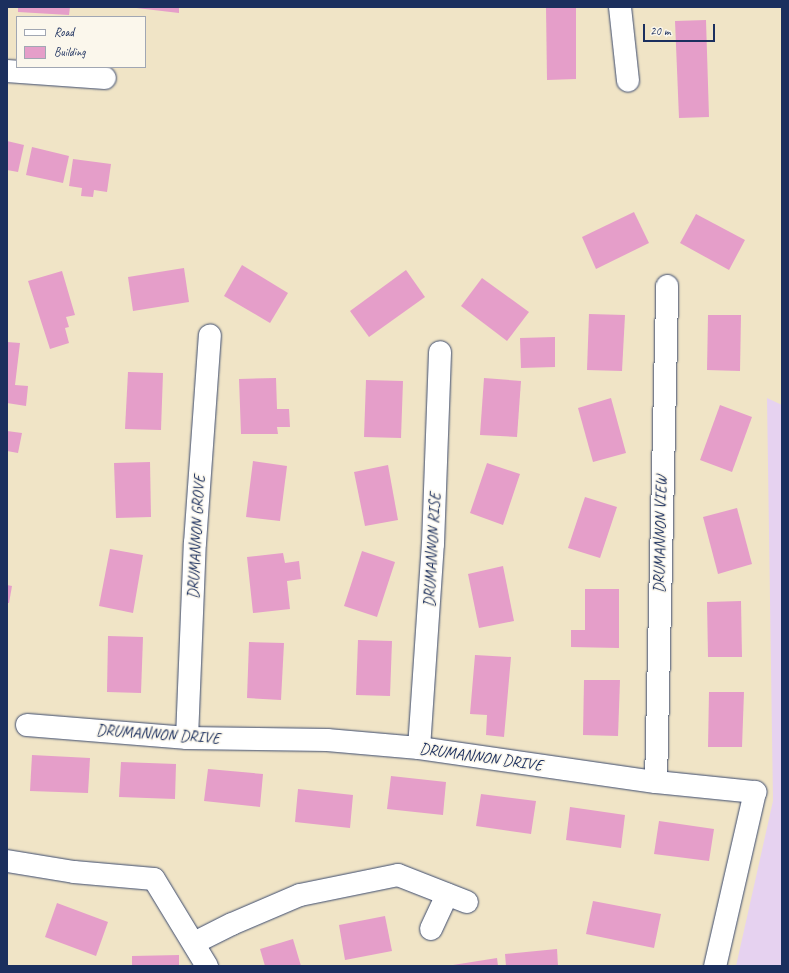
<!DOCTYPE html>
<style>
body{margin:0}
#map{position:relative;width:789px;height:973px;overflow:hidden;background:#f0e4c6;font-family:Caveat,sans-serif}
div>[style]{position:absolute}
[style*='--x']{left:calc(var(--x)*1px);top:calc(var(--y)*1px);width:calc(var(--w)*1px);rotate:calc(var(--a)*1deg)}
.built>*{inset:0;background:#e6d2f0}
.building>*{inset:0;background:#e59ec9}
.roads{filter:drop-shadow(0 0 1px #3b4a6e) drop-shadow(0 0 1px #3b4a6e)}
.street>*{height:22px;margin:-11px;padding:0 11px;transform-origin:11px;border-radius:11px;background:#fff}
span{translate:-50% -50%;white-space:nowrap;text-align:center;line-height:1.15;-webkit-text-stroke:3px #fbf7ec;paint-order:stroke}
.street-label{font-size:16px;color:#1b2f5e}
.frame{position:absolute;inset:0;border:8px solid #1b2f5e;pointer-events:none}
.legend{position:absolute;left:16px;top:16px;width:130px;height:52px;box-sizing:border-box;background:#fbf7ec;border:1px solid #a1a7b3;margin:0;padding:5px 7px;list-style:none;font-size:12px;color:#1b2f5e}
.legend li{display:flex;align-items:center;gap:8px;height:20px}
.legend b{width:20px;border:1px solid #a1a7b3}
.scale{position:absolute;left:643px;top:24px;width:72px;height:18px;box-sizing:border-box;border:2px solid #1b2f5e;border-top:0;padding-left:5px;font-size:12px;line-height:14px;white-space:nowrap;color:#1b2f5e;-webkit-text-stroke:3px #fbf7ec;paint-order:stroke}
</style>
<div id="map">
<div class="built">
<i style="clip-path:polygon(767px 398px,782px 405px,782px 966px,736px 966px,773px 801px)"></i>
</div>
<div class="building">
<i style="clip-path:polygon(18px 7px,70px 7px,69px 15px,18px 12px)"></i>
<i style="clip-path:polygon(128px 7px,179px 7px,179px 13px)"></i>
<i style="clip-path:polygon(546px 7px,576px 7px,576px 79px,547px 80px)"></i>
<i style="clip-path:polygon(706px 20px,709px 117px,679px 118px,675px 21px)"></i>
<i style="clip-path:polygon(7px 141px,24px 145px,18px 172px,7px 170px)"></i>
<i style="clip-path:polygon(32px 147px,69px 156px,63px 183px,26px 175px)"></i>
<i style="clip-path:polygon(73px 159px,111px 164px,107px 192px,94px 190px,93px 197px,81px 196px,82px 188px,69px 186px)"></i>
<i style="clip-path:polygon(634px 212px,649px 243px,596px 269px,582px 237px)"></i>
<i style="clip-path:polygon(696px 214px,745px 240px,729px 270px,680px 243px)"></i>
<i style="clip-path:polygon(242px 265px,288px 293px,270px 323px,224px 296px)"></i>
<i style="clip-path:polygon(184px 268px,189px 302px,133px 311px,128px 277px)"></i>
<i style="clip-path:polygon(406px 270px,425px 297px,369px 337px,350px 311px)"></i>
<i style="clip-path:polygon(62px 271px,75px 315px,66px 317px,69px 327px,65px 328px,69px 343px,50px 349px,28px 281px)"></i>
<i style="clip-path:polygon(482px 278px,529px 312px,507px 341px,461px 306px)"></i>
<i style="clip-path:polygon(589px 314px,625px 315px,622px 371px,587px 370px)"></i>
<i style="clip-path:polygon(708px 315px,741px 315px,740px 371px,707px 370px)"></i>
<i style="clip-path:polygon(555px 337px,555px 367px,521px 368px,520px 338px)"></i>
<i style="clip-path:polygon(7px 342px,20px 343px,15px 385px,28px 386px,26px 406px,7px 403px)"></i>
<i style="clip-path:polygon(128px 372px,163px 373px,161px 430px,125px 429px)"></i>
<i style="clip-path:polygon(276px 378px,277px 409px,289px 409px,290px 427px,277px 427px,278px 434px,241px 434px,239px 379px)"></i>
<i style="clip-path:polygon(484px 378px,521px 381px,517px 437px,480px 435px)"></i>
<i style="clip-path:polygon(366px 380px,403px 381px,401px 438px,364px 437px)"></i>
<i style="clip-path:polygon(611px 398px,626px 453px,593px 462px,578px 408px)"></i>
<i style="clip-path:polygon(720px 405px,752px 417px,732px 472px,700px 460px)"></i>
<i style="clip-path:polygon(7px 431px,22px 433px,18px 453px,7px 451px)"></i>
<i style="clip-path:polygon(253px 461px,287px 466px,280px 521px,246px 517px)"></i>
<i style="clip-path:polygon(150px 462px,151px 517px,116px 518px,114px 463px)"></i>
<i style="clip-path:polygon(487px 463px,520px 474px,503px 525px,470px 513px)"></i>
<i style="clip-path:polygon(388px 465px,398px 520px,365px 526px,354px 472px)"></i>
<i style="clip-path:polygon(585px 497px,617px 507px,600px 558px,568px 548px)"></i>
<i style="clip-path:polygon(737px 508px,752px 564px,718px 574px,703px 517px)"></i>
<i style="clip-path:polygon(110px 549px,143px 555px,133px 613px,99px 606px)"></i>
<i style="clip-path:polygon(362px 551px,395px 562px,377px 617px,344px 606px)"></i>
<i style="clip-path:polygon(283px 553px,285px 563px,299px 561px,301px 579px,287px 581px,290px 609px,253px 613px,247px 557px)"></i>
<i style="clip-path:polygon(503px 566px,514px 621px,479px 628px,468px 574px)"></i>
<i style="clip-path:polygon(7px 585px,12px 586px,9px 603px,7px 603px)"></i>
<i style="clip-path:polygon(585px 589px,619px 589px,619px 648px,571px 647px,571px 630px,585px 630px)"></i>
<i style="clip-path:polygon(741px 601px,742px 657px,708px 657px,707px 602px)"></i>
<i style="clip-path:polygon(108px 636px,143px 637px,141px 693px,107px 692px)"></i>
<i style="clip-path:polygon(358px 640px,392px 641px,390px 696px,356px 695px)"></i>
<i style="clip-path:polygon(249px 642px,284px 643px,281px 700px,247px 698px)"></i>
<i style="clip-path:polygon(475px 655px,511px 657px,504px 737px,486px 735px,487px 715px,470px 714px)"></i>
<i style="clip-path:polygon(584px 680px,620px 680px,618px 736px,583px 735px)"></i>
<i style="clip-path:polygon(709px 692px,744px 692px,742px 747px,708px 747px)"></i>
<i style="clip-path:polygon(32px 755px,90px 758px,88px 793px,30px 791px)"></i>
<i style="clip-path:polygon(121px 762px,176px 764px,175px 799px,119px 797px)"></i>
<i style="clip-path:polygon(208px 769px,263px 774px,260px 807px,204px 801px)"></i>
<i style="clip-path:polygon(391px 776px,446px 782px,443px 815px,387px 809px)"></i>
<i style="clip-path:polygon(298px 789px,353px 795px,350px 828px,295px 822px)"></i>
<i style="clip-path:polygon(481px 794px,536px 801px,531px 834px,476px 826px)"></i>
<i style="clip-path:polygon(570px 807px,625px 815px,621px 848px,566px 840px)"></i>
<i style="clip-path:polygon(659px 821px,714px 829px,709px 861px,654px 854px)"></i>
<i style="clip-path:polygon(593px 901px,661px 914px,654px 948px,586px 934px)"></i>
<i style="clip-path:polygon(57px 903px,108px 922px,96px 956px,45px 937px)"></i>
<i style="clip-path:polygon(385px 916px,392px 951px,345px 960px,339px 925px)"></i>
<i style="clip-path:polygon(293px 939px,301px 966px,265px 966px,260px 949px)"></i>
<i style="clip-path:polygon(557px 949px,558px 966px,506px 966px,505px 954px)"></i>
<i style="clip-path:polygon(179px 955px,179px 966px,132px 966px,132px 956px)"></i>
<i style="clip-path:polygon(497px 958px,498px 966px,453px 966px,453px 965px)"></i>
</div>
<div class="roads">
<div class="street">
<i style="--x:620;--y:7;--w:74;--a:83.8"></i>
<i style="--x:7;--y:71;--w:98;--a:4.1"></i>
<i style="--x:27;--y:725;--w:161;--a:4.6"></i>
<i style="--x:187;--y:738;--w:140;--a:0.8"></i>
<i style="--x:327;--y:740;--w:92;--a:5"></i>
<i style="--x:419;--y:748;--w:239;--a:8.2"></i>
<i style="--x:656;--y:782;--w:100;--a:5.8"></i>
<i style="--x:755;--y:792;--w:179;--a:102.9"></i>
<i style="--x:187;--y:738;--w:195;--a:-87.7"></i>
<i style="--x:195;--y:543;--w:208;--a:-85.9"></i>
<i style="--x:419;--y:748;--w:204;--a:-86.1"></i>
<i style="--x:433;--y:544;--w:192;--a:-87.9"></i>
<i style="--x:656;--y:782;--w:496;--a:-88.7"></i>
<i style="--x:7;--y:861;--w:68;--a:9.3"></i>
<i style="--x:74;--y:872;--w:80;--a:5"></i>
<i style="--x:154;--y:879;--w:102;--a:58.7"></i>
<i style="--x:431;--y:929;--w:38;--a:-65"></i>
<i style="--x:194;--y:943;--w:42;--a:-26.6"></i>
<i style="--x:232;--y:924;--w:74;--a:-23.1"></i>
<i style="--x:300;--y:895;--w:100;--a:-11.5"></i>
<i style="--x:398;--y:875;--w:74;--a:21.4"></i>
</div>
</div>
<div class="street-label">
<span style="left:660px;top:534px;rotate:-89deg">DRUMANNON VIEW</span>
<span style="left:196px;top:537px;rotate:-87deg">DRUMANNON GROVE</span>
<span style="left:432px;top:550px;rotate:-87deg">DRUMANNON RISE</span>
<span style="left:158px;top:734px;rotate:4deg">DRUMANNON DRIVE</span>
<span style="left:481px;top:757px;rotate:8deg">DRUMANNON DRIVE</span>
</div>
<div class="frame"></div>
<ul class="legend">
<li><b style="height:5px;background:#fff"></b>Road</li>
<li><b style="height:11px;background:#e59ec9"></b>Building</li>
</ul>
<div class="scale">20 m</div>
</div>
